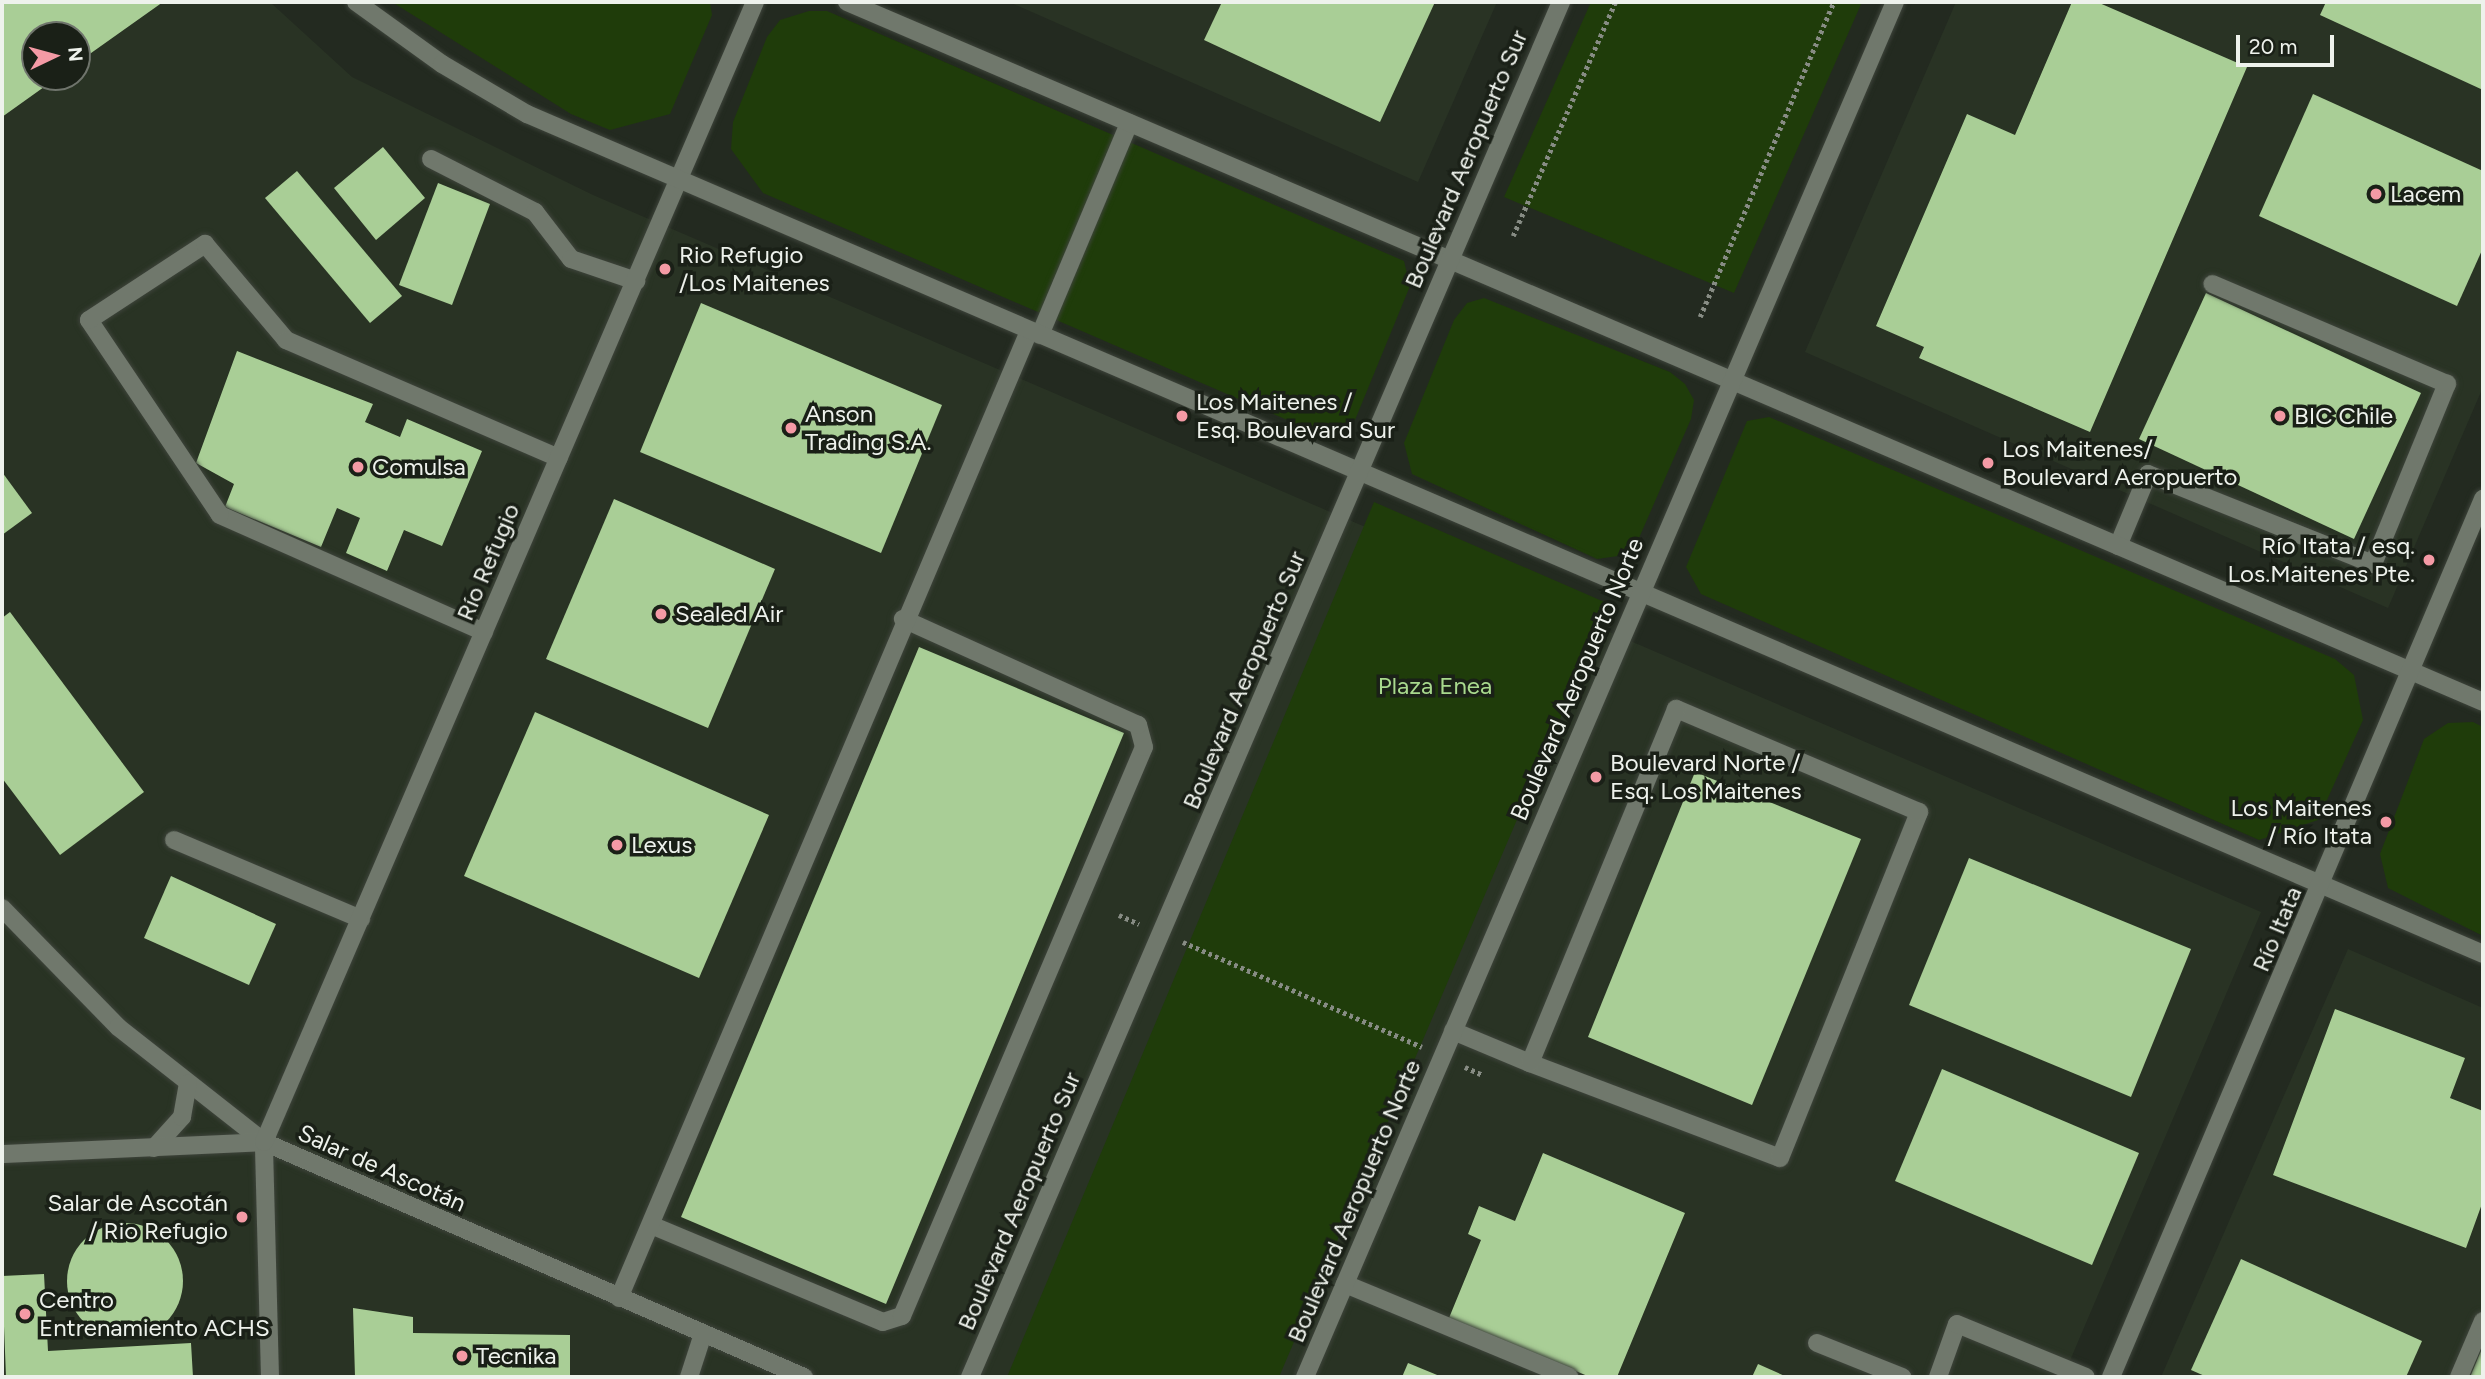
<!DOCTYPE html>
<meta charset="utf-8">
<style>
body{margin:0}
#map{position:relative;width:2485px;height:1379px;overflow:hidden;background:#232a20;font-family:Figtree,sans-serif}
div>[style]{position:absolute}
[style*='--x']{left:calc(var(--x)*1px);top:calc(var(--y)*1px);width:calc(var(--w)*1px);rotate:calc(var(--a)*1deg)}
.built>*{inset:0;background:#293324}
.green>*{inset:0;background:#1f3c0a}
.building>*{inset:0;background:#a9ce96}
.round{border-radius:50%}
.path>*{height:4.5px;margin-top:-2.25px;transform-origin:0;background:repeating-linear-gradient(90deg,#878c84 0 3.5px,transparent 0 7px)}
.roads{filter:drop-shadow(0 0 2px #3e443b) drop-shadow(0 0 2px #3e443b)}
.service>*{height:18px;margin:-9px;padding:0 9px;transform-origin:9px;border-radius:9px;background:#70786c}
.minor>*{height:18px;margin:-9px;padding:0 9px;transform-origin:9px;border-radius:9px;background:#70786c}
.tertiary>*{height:18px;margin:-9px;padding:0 9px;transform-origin:9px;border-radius:9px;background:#70786c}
.dots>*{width:19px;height:19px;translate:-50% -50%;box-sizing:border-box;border:4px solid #1a2017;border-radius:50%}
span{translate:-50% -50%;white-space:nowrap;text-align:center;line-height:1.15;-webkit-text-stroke:7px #1a2017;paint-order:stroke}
.street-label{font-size:24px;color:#eef2ec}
.poi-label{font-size:24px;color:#eef2ec}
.left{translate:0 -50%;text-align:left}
.right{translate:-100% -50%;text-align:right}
.park-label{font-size:24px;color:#a8d98d}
.frame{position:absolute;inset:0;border:4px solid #eef2ec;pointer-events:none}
.north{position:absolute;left:21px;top:21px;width:70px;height:70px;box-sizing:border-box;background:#1a2017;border:2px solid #6f746c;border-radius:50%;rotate:85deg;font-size:19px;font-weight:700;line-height:28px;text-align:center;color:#eef2ec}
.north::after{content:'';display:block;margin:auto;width:24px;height:32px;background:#f49aa5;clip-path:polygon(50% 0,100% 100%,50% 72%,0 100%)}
.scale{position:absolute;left:2236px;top:35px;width:98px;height:32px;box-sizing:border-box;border:4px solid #eef2ec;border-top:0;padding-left:9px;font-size:21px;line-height:24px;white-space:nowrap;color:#eef2ec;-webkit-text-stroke:5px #1a2017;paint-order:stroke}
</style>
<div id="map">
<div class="built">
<i style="clip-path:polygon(evenodd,2px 2px,270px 2px,352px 77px,593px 195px,2261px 912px,2063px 1377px,2px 1377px,2px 2px,35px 35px,77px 35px,77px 77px,35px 77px,35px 35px)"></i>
<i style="clip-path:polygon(1009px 2px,1497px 2px,1418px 182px)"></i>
<i style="clip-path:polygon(1956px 2px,2483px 2px,2483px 387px,2388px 608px,1805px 352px)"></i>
<i style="clip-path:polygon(2348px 949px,2483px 1008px,2483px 1377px,2161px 1377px)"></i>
</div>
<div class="green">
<i style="clip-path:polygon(392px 2px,710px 2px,712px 15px,670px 114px,610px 130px,571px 114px)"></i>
<i style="clip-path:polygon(1591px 2px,1862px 2px,1734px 293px,1504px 197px)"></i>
<i style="clip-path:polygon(809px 11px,827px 11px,1404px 261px,1410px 286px,1355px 420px,1324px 436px,763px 193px,731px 149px,733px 122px,767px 37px,780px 20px)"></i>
<i style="clip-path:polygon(1484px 298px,1670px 372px,1685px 384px,1694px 400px,1691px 419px,1632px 554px,1597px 559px,1412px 474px,1404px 443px,1454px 320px,1467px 303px)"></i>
<i style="clip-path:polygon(1769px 417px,2335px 659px,2354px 675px,2363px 720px,2318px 820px,2259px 840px,1701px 594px,1686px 567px,1747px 421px)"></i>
<i style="clip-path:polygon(1374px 502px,1609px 604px,1279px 1377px,1007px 1377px)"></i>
<i style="clip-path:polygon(2473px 722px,2483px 727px,2483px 936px,2388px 888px,2380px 854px,2424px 739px,2448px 723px)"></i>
</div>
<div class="building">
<i style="clip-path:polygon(2px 2px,163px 2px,77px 63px,77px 35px,35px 35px,35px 77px,58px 77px,2px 117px)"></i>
<i style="clip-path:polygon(1222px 2px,1435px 2px,1380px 122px,1204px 40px)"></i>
<i style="clip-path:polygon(2072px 2px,2097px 2px,2247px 67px,2090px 432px,1919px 358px,1924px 347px,1876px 326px,1967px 114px,2015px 135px)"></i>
<i style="clip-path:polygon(2326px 2px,2483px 2px,2483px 90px,2320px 15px)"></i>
<i style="clip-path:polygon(2313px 94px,2483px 171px,2483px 248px,2457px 306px,2259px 216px)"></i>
<i style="clip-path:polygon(383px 147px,425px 198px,376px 240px,334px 188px)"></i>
<i style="clip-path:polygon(297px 171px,402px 296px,370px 323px,265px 198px)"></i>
<i style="clip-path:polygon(438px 183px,490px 204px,452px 305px,399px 285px)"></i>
<i style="clip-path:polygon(2206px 293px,2421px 393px,2354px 539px,2139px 439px)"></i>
<i style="clip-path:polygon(701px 303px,942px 405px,881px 553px,640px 452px)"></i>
<i style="clip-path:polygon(237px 351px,373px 404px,365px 422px,400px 437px,407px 419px,482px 451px,442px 546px,404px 530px,387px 571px,346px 553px,360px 518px,337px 508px,321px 547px,225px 507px,234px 484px,196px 463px)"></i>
<i style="clip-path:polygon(2px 472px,32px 513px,2px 535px)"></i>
<i style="clip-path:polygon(614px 499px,775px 569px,708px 728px,546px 659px)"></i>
<i style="clip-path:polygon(10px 612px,144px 792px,60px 855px,2px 778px,2px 618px)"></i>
<i style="clip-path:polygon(919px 647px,1124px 733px,886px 1304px,681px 1217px)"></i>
<i style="clip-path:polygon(535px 712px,769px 815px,699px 978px,464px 876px)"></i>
<i style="clip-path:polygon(1695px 772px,1861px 839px,1752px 1105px,1588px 1037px)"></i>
<i style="clip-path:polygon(1969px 858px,2191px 949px,2131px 1097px,1909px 1005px)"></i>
<i style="clip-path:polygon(171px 876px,276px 924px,249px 985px,144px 938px)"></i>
<i style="clip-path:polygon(2335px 1009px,2465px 1058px,2450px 1098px,2483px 1111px,2483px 1201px,2466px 1248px,2273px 1175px)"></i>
<i style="clip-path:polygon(1942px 1069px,2139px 1153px,2092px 1265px,1895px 1181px)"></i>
<i style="clip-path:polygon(1543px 1153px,1685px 1213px,1617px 1377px,1590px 1377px,1449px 1318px,1481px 1240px,1468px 1234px,1479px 1206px,1515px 1221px)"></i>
<i class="round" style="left:67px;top:1223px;width:116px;height:116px"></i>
<i style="clip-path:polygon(2241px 1259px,2422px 1341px,2406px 1377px,2207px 1377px,2191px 1370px)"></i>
<i style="clip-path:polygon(44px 1274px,48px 1351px,191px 1343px,193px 1377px,6px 1377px,2px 1276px)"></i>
<i style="clip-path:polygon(353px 1308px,413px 1317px,413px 1333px,570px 1335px,570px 1377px,355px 1377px)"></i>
<i style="clip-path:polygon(2483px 1346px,2483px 1377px,2470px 1377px)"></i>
<i style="clip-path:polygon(1408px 1363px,1442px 1377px,1402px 1377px)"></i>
<i style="clip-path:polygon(1758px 1364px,1787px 1377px,1752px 1377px)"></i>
</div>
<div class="path">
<i style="--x:1513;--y:236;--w:255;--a:-66.4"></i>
<i style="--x:1700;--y:317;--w:342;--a:-67"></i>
<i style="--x:1119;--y:915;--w:22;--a:24"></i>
<i style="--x:1183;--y:942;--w:261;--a:23.7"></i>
<i style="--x:1465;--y:1067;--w:20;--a:24"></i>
</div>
<div class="roads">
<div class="service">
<i style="--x:431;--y:159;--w:117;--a:27"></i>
<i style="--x:535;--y:212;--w:59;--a:52.5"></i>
<i style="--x:571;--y:259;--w:69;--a:18.7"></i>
<i style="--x:1040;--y:335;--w:230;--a:-67.2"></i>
<i style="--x:2118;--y:546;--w:78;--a:-67.4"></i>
<i style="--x:2148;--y:474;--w:242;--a:21.8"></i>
<i style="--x:2373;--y:564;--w:195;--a:-67.7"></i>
<i style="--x:2447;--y:384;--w:255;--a:-156.9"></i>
<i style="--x:484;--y:632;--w:289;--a:-156.1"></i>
<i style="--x:220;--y:515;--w:235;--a:-123.9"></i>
<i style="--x:89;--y:320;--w:139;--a:-33.2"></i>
<i style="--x:205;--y:244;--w:126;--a:49.8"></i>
<i style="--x:286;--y:340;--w:297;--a:23.4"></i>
<i style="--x:174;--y:840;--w:203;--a:22.9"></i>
<i style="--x:1453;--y:1031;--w:83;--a:22.6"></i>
<i style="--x:1530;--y:1063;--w:267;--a:20.8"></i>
<i style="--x:1780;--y:1158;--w:373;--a:-68.1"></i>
<i style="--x:1919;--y:812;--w:264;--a:-157"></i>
<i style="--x:1676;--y:709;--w:383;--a:112.4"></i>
<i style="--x:651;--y:1225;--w:251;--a:22.7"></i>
<i style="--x:883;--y:1322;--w:20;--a:-18"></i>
<i style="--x:902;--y:1316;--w:618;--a:-66.96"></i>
<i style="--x:1144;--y:747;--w:23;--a:-105"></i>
<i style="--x:1138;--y:725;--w:258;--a:-155.7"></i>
<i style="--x:1345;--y:1284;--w:243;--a:22.5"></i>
<i style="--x:619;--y:1298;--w:1050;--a:-67.02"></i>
<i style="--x:1817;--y:1343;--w:92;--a:21.8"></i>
<i style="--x:689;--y:1377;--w:45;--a:-72"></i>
<i style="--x:1938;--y:1377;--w:56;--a:-70.3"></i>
<i style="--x:1957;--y:1324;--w:139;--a:22.3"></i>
<i style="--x:2459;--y:1377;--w:61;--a:-66.8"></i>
</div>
<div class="minor">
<i style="--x:2;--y:908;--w:166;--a:45.7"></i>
<i style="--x:118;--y:1027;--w:186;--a:38.2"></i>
<i style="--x:264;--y:1142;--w:589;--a:23.52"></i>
<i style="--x:154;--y:1148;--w:42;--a:-47.9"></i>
<i style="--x:182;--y:1117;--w:34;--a:-80"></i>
<i style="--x:2;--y:1154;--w:262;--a:-2.6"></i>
<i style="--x:270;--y:1377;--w:235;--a:-91.5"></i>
<i style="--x:264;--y:1142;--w:1241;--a:-66.7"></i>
</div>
<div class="tertiary">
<i style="--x:356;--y:2;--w:106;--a:35.8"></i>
<i style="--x:442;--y:64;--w:99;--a:30.5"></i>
<i style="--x:527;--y:114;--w:2129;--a:23.24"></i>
<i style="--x:847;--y:2;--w:1779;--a:23.16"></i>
<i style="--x:970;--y:1377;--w:1497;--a:-66.74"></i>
<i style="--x:1305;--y:1377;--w:1496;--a:-66.78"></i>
<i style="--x:2111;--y:1377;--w:954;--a:-67.04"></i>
</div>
</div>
<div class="dots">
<i style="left:2376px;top:194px;background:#f49aa5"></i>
<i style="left:665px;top:269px;background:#f49aa5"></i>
<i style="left:1182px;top:416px;background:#f49aa5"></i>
<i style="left:2280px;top:416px;background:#f49aa5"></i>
<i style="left:791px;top:428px;background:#f49aa5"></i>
<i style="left:1988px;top:463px;background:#f49aa5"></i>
<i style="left:358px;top:467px;background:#f49aa5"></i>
<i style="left:2429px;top:560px;background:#f49aa5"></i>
<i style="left:661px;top:614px;background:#f49aa5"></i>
<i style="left:1596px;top:777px;background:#f49aa5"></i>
<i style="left:2386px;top:822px;background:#f49aa5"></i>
<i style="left:617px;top:845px;background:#f49aa5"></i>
<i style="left:242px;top:1217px;background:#f49aa5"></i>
<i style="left:25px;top:1314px;background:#f49aa5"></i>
<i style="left:462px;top:1356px;background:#f49aa5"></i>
</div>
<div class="street-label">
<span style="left:1466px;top:159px;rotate:-67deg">Boulevard Aeropuerto Sur</span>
<span style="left:488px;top:562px;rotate:-67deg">Río Refugio</span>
<span style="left:1577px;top:679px;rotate:-67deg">Boulevard Aeropuerto Norte</span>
<span style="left:1244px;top:680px;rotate:-67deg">Boulevard Aeropuerto Sur</span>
<span style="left:2277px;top:929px;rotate:-67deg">Río Itata</span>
<span style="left:382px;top:1168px;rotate:24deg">Salar de Ascotán</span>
<span style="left:1019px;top:1201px;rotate:-67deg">Boulevard Aeropuerto Sur</span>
<span style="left:1354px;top:1201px;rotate:-67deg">Boulevard Aeropuerto Norte</span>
</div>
<div class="poi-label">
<span class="left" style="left:2390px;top:194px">Lacem</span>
<span class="left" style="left:679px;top:269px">Rio Refugio<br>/Los Maitenes</span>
<span class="left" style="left:1196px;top:416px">Los Maitenes /<br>Esq. Boulevard Sur</span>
<span class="left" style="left:805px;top:428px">Anson<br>Trading S.A.</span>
<span class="left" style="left:2294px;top:416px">BIC Chile</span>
<span class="left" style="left:2002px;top:463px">Los Maitenes/<br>Boulevard Aeropuerto</span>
<span class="left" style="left:372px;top:467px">Comulsa</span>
<span class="right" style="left:2415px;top:560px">Río Itata / esq.<br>Los.Maitenes Pte.</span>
<span class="left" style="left:675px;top:614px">Sealed Air</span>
<span class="left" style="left:1610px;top:777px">Boulevard Norte /<br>Esq. Los Maitenes</span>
<span class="right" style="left:2372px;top:822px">Los Maitenes<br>/ Río Itata</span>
<span class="left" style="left:631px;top:845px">Lexus</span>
<span class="right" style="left:228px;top:1217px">Salar de Ascotán<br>/ Rio Refugio</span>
<span class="left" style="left:39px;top:1314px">Centro<br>Entrenamiento ACHS</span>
<span class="left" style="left:476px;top:1356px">Tecnika</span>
</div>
<div class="park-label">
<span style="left:1435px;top:686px">Plaza Enea</span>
</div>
<div class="frame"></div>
<div class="north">N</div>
<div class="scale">20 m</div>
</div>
